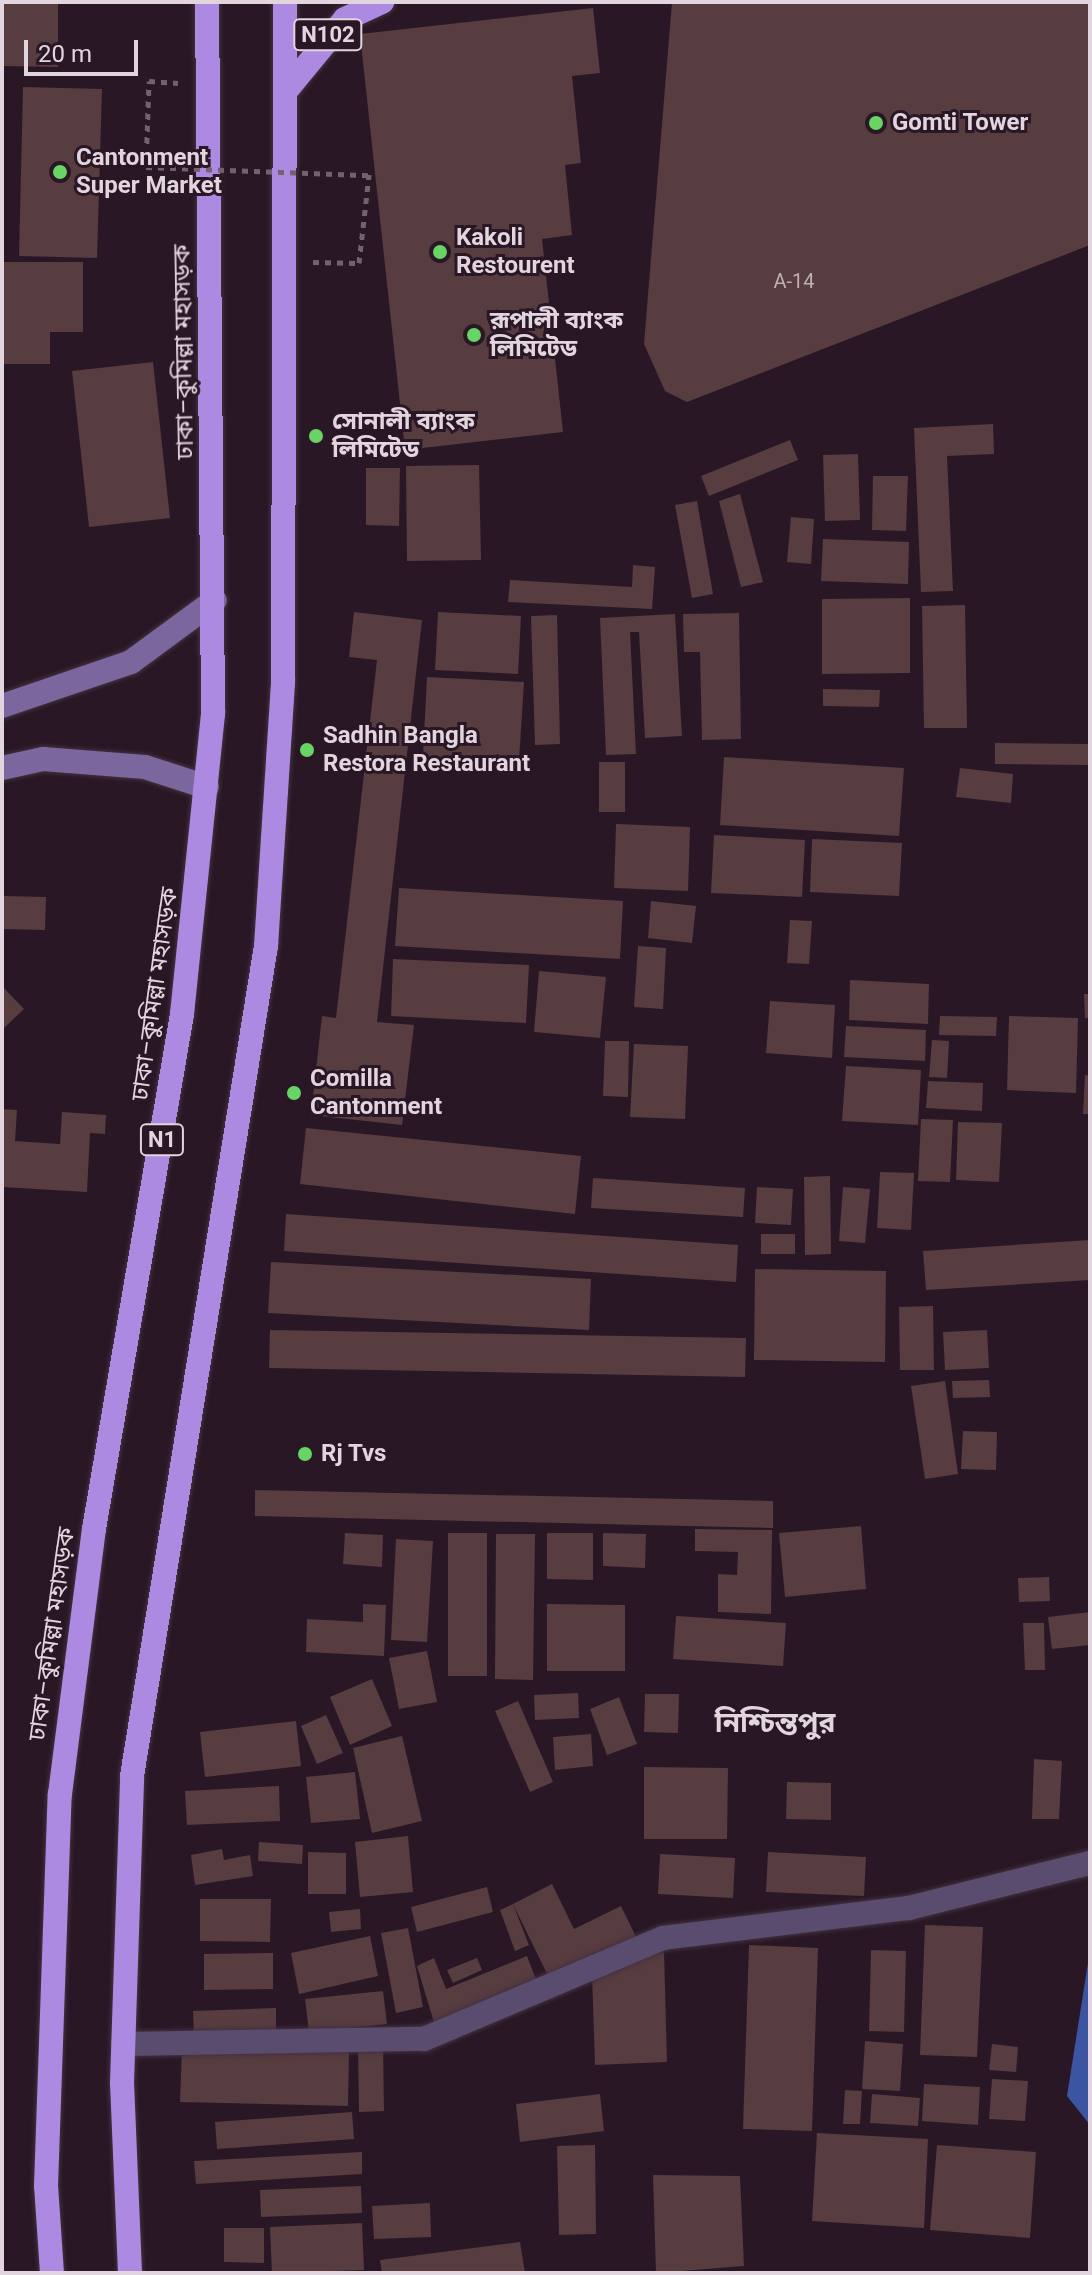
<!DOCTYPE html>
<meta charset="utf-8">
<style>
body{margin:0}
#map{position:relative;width:1092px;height:2275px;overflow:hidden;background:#291725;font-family:Roboto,"Noto Sans Bengali",sans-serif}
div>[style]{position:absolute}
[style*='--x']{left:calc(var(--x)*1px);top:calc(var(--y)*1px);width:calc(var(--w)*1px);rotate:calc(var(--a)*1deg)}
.water>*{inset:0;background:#3c55a3}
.building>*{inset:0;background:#573c40}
.path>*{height:5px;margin-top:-2.5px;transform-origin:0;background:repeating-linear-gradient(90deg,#72626e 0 6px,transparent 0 12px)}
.roads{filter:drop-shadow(0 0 2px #43323f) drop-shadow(0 0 2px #43323f)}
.street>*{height:24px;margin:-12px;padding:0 12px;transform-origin:12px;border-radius:12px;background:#5a4c6f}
.secondary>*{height:24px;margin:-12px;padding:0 12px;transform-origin:12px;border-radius:12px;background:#7b669e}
.highway>*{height:24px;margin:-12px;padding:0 12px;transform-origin:12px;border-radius:12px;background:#ad8ae2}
.path-bridge>*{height:5px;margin-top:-2.5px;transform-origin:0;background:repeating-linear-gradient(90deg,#72626e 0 6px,transparent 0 12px)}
.dots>*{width:22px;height:22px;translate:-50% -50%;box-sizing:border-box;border:4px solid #291725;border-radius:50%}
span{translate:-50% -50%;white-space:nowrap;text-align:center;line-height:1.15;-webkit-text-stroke:6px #291725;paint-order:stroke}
.number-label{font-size:20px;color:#bfafb6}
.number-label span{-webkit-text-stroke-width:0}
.shield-label span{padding:2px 6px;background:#291725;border:2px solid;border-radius:6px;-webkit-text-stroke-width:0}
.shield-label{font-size:22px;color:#e2d5de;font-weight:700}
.poi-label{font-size:24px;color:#e2d5de;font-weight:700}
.left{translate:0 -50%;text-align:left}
.street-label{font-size:24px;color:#e2d5de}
.quarter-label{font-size:28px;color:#e2d5de;font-weight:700}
.frame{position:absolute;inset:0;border:4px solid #e2d5de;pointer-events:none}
.scale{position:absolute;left:24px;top:40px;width:114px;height:36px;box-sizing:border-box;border:4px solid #e2d5de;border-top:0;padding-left:10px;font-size:24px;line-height:28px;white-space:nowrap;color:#e2d5de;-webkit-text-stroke:6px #291725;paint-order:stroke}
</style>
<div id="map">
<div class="water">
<i style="clip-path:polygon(1090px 1950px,1090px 2125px,1067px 2096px)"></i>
</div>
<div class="building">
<i style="clip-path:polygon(2px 2px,58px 2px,58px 67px,2px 66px)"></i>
<i style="clip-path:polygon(672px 2px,1090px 2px,1090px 245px,687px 402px,665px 391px,644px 344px)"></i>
<i style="clip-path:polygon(593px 8px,600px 73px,572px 76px,581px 163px,565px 165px,572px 235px,542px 239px,563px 432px,405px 450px,360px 34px)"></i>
<i style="clip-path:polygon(23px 87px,102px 89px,97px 258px,19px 256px)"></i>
<i style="clip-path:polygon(2px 262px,83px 262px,83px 332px,50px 332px,50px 364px,2px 364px)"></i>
<i style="clip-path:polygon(153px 362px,170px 518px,89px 527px,72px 371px)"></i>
<i style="clip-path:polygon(993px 424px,994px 454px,947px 456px,953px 591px,921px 592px,914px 428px)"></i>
<i style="clip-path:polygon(790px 440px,798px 460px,709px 496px,701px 476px)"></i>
<i style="clip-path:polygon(858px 454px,860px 520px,825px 521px,823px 455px)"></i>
<i style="clip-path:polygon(479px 465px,481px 560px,407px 561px,406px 466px)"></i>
<i style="clip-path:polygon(366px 468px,400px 468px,399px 526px,366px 525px)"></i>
<i style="clip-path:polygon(873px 476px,908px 476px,906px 531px,872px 530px)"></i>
<i style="clip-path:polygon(740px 494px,763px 582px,741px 587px,719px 501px)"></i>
<i style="clip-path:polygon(697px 501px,713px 594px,692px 598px,675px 505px)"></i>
<i style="clip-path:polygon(791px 517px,814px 519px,811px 564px,787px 562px)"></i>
<i style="clip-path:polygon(823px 539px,909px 542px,908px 584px,821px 581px)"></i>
<i style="clip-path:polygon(633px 565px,655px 567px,652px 609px,508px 602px,510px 580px,632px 587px)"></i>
<i style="clip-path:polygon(910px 598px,910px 673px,822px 674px,822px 599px)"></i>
<i style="clip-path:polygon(965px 605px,967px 728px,924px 728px,922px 606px)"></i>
<i style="clip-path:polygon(354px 612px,422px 620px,377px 1022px,414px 1025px,402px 1125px,311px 1115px,322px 1016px,336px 1018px,377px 660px,349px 657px)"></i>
<i style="clip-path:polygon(438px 612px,521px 616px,518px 674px,435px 670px)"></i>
<i style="clip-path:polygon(739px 613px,741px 739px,702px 740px,700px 652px,684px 652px,683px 614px)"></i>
<i style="clip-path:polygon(675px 614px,682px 736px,645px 738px,639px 632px,630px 632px,636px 754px,606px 755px,600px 618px)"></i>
<i style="clip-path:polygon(557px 615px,560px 744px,535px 745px,531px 616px)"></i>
<i style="clip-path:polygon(427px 677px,524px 682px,519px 761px,423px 756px)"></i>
<i style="clip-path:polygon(823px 689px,880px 690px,879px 707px,823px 706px)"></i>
<i style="clip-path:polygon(995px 743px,1090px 744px,1090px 765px,995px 764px)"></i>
<i style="clip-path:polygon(724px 757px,904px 768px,899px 836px,720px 825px)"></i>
<i style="clip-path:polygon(599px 762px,625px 762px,625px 812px,599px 812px)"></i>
<i style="clip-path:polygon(960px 768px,1013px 774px,1011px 803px,956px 797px)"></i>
<i style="clip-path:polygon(616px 824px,690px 827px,688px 891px,614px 888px)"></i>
<i style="clip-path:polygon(714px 835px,805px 840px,802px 897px,711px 893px)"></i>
<i style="clip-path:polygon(812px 839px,902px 843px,899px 896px,810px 892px)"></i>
<i style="clip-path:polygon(399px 888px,623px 901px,620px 959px,395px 946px)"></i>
<i style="clip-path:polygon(3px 896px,46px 897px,45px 930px,3px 929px)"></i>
<i style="clip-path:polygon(651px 901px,696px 906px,692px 943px,648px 938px)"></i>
<i style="clip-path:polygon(790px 920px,812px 921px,809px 964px,787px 963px)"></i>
<i style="clip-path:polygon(638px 946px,666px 948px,663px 1009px,634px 1007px)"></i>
<i style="clip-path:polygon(393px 959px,529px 965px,526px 1023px,391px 1016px)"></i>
<i style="clip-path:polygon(539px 971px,606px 977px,600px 1038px,534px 1032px)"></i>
<i style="clip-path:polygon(850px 980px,929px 984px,928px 1024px,849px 1020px)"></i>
<i style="clip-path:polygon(2px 986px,24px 1009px,2px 1030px)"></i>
<i style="clip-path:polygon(1084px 994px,1090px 994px,1090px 1018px,1085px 1018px)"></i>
<i style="clip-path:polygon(770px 1001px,835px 1005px,832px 1058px,766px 1053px)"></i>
<i style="clip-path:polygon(940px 1016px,997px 1017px,996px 1036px,939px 1035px)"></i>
<i style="clip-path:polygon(1009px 1016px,1078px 1018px,1076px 1093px,1007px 1090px)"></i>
<i style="clip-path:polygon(846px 1026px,926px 1030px,925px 1061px,844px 1057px)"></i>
<i style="clip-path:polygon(932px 1040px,949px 1041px,947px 1078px,929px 1077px)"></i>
<i style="clip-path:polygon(605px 1041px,629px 1041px,628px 1097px,603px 1096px)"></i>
<i style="clip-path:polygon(634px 1044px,688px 1046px,685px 1119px,630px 1117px)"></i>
<i style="clip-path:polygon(846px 1066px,921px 1070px,918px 1125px,842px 1121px)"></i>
<i style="clip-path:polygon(1085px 1075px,1090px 1076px,1090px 1114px,1083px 1114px)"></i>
<i style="clip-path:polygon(928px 1081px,983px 1083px,982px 1111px,926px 1108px)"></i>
<i style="clip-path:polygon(2px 1109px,17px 1110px,15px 1141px,60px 1144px,62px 1112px,106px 1115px,105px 1134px,90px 1133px,87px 1192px,2px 1187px)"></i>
<i style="clip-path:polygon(921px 1119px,953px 1120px,950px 1182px,918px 1181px)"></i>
<i style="clip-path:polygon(958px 1122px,1002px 1123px,999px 1182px,956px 1180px)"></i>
<i style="clip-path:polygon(306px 1128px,581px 1156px,575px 1214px,300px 1184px)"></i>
<i style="clip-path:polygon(880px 1172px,914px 1173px,911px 1230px,877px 1228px)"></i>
<i style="clip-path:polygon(830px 1176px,831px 1254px,805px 1255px,804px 1177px)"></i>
<i style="clip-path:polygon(593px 1178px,745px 1188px,743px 1217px,591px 1208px)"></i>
<i style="clip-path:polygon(757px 1187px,793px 1189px,791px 1225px,755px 1223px)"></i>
<i style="clip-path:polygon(843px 1187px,870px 1189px,865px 1243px,839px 1241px)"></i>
<i style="clip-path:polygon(286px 1214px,738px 1245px,736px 1282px,284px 1251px)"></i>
<i style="clip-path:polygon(761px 1234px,795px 1234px,795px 1254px,761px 1254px)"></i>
<i style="clip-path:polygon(1090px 1240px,1090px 1280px,926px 1290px,923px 1251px)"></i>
<i style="clip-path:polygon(271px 1262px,591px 1279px,589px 1330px,268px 1313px)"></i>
<i style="clip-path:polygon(755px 1269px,886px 1271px,885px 1362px,754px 1360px)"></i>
<i style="clip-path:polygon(933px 1306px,934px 1370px,900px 1370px,899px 1307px)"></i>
<i style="clip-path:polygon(270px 1330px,746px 1338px,745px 1377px,269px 1368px)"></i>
<i style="clip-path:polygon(987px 1330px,989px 1368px,945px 1370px,943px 1332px)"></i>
<i style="clip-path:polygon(989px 1380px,990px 1397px,953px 1398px,952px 1381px)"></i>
<i style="clip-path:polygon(945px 1381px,958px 1474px,925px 1479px,911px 1386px)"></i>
<i style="clip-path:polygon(963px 1431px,997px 1432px,996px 1470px,961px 1469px)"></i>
<i style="clip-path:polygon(255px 1490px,773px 1501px,773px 1528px,255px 1516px)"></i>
<i style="clip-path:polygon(861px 1526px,866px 1589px,785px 1597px,779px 1533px)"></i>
<i style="clip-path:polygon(695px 1529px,772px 1530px,771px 1614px,718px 1612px,718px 1574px,737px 1575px,738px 1552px,695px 1551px)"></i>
<i style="clip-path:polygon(345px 1533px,383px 1535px,382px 1567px,343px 1564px)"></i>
<i style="clip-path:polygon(448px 1533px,487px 1533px,487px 1676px,448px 1676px)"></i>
<i style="clip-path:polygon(547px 1533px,593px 1533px,593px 1580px,547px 1579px)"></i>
<i style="clip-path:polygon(603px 1533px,646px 1534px,645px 1568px,603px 1566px)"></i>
<i style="clip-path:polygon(496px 1534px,535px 1534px,533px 1680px,495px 1679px)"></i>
<i style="clip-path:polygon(396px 1539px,433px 1541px,427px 1642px,391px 1640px)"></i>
<i style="clip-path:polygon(1049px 1577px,1050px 1601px,1019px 1602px,1018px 1578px)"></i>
<i style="clip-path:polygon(363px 1604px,386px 1605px,384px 1656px,306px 1652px,307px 1619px,363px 1622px)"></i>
<i style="clip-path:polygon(547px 1604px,625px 1605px,625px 1671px,547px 1671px)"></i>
<i style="clip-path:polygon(1090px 1612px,1090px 1645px,1052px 1649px,1048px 1617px)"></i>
<i style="clip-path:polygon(676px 1616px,786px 1623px,783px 1666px,673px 1659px)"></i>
<i style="clip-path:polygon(1023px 1623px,1044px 1623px,1045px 1670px,1025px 1670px)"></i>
<i style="clip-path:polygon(427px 1651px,437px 1702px,399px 1709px,389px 1658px)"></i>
<i style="clip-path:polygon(372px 1679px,392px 1726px,350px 1745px,330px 1697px)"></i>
<i style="clip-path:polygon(578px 1693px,579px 1718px,535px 1720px,534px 1695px)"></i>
<i style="clip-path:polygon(645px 1694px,679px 1694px,678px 1733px,644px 1732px)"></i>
<i style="clip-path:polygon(619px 1697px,637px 1744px,607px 1755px,590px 1709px)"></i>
<i style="clip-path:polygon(518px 1701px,553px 1782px,530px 1792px,495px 1711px)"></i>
<i style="clip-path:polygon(326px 1715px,343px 1753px,317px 1764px,301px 1726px)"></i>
<i style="clip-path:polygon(296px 1721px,301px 1766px,205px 1777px,200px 1732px)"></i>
<i style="clip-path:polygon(591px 1734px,593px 1766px,555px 1770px,553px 1737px)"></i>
<i style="clip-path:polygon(402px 1736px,422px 1821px,372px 1833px,353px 1748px)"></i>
<i style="clip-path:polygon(1034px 1759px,1062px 1761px,1059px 1819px,1032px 1819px)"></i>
<i style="clip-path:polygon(644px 1767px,728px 1768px,727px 1839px,644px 1839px)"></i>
<i style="clip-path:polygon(355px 1772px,360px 1819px,311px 1823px,306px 1777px)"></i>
<i style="clip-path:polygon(787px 1782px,831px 1783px,831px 1820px,786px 1819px)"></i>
<i style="clip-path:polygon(279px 1786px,280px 1821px,187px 1825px,185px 1791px)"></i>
<i style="clip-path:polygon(408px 1836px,413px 1892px,360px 1897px,355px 1842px)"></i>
<i style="clip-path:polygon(259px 1842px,303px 1845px,302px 1864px,258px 1861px)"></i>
<i style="clip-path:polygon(222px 1849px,224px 1860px,250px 1855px,253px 1876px,195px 1885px,191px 1855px)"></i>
<i style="clip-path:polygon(308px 1852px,346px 1853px,346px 1894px,308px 1894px)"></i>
<i style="clip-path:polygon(768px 1852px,866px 1857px,864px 1896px,766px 1892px)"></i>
<i style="clip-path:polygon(660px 1854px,735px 1858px,733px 1898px,658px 1894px)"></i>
<i style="clip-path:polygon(552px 1884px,574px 1929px,621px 1906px,637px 1939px,551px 1982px,513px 1904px)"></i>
<i style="clip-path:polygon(487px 1887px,493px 1912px,417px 1932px,411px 1907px)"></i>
<i style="clip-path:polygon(200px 1899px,271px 1899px,270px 1942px,200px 1941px)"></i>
<i style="clip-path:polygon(513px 1904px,529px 1945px,515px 1951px,500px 1910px)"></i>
<i style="clip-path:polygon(360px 1909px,361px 1929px,331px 1932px,329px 1912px)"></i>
<i style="clip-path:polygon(925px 1925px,983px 1927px,977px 2057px,920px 2055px)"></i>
<i style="clip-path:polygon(408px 1928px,423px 2007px,396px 2013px,381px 1933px)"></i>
<i style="clip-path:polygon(370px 1936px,378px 1976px,299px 1994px,291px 1953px)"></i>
<i style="clip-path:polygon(749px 1945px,818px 1948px,812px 2131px,743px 2129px)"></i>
<i style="clip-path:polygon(871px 1950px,906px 1951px,904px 2032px,869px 2031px)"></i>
<i style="clip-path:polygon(664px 1952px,667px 2062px,595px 2065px,592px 1973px)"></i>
<i style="clip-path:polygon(273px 1953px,273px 1989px,204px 1990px,204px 1954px)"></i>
<i style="clip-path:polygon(527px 1956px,539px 1987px,436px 2029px,417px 1966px,434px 1958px,446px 1989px)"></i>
<i style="clip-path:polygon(477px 1958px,482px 1970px,453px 1983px,447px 1970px)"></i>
<i style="clip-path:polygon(383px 1991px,387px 2024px,309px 2032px,305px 1999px)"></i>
<i style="clip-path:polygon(276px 2008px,276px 2034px,194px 2036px,193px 2011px)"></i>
<i style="clip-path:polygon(865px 2041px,903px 2044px,900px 2091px,862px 2089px)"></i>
<i style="clip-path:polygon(992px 2044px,1018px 2047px,1016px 2072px,989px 2070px)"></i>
<i style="clip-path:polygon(358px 2045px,383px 2045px,384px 2111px,359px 2112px)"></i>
<i style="clip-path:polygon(182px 2047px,349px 2051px,348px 2106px,180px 2102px)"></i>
<i style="clip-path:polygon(992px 2079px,1028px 2081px,1025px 2121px,989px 2119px)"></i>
<i style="clip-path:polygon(924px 2084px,980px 2087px,978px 2125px,922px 2121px)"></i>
<i style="clip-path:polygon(845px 2090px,862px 2091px,860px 2124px,843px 2124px)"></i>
<i style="clip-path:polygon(600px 2094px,604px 2131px,520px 2142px,516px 2104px)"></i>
<i style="clip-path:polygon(872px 2094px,920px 2098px,918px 2126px,870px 2123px)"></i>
<i style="clip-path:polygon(352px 2112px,354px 2139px,217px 2149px,215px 2122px)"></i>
<i style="clip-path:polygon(817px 2133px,928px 2139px,924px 2228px,812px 2221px)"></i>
<i style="clip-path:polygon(595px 2145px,596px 2234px,559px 2235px,557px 2146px)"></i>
<i style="clip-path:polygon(937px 2145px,1036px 2152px,1030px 2238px,930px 2230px)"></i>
<i style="clip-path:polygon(362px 2152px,362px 2174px,196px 2184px,194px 2161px)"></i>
<i style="clip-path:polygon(653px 2175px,740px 2176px,744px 2266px,656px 2273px)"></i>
<i style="clip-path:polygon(361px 2186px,362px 2213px,261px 2217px,260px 2190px)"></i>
<i style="clip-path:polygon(430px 2203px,431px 2237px,374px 2239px,372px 2206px)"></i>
<i style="clip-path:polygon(362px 2223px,364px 2270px,272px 2273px,270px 2227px)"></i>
<i style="clip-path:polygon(224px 2228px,264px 2228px,264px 2263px,224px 2262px)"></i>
<i style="clip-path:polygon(520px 2242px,525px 2273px,382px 2273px,380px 2260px)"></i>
</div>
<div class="path">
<i style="--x:146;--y:167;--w:86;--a:-88"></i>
<i style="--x:149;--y:81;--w:29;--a:4"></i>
<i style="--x:313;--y:262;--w:46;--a:1.2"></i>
<i style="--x:359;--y:263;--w:89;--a:-83.5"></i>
</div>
<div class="roads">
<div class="street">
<i style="--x:123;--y:2044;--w:301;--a:-1"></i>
<i style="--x:424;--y:2039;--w:259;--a:-22.9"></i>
<i style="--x:663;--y:1938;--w:248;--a:-7"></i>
<i style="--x:909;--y:1908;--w:187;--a:-14"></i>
</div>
<div class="secondary">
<i style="--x:2;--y:706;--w:136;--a:-18.8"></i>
<i style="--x:131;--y:662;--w:104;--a:-36.4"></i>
<i style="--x:2;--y:768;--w:42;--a:-12.4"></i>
<i style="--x:43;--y:759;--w:102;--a:4.5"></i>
<i style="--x:145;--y:767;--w:65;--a:17.9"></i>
</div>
<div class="highway">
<i style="--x:289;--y:87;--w:88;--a:-50.5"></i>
<i style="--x:345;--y:19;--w:41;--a:-24.7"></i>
<i style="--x:52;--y:2273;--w:87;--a:-93.9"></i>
<i style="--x:46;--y:2186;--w:392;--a:-88"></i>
<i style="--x:60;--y:1794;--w:267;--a:-82.7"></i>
<i style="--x:94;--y:1529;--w:522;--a:-80.3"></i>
<i style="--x:182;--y:1014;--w:303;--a:-84.1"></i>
<i style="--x:213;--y:713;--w:711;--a:-90.48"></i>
<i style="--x:130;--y:2273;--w:190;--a:-92.4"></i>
<i style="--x:122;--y:2083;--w:307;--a:-88.1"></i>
<i style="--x:132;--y:1776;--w:841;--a:-80.83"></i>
<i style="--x:266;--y:946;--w:265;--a:-86.3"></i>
<i style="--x:283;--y:682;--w:680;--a:-89.83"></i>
</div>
</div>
<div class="path-bridge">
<i style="--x:146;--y:167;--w:223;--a:2.1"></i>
</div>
<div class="dots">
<i style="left:876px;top:123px;background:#67d465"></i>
<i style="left:60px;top:172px;background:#67d465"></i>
<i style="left:440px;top:252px;background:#67d465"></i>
<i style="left:474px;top:335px;background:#67d465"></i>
<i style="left:316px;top:436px;background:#67d465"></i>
<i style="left:307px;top:750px;background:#67d465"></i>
<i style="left:294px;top:1093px;background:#67d465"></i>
<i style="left:305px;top:1454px;background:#67d465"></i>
</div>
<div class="number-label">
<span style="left:794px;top:281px">A-14</span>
</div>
<div class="shield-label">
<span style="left:328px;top:35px">N102</span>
<span style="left:162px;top:1140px">N1</span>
</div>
<div class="poi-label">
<span class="left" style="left:892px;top:123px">Gomti Tower</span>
<span class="left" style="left:76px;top:172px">Cantonment<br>Super Market</span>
<span class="left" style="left:456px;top:252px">Kakoli<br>Restourent</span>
<span class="left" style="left:490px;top:335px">রূপালী ব্যাংক<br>লিমিটেড</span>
<span class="left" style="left:332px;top:436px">সোনালী ব্যাংক<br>লিমিটেড</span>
<span class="left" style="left:323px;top:750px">Sadhin Bangla<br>Restora Restaurant</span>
<span class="left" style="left:310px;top:1093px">Comilla<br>Cantonment</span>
<span class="left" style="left:321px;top:1454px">Rj Tvs</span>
</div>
<div class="street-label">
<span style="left:184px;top:352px;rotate:-91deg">ঢাকা–কুমিল্লা মহাসড়ক</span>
<span style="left:155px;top:994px;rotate:-82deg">ঢাকা–কুমিল্লা মহাসড়ক</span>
<span style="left:52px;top:1634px;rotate:-82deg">ঢাকা–কুমিল্লা মহাসড়ক</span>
</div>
<div class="quarter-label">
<span style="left:775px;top:1723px">নিশ্চিন্তপুর</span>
</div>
<div class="frame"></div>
<div class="scale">20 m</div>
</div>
